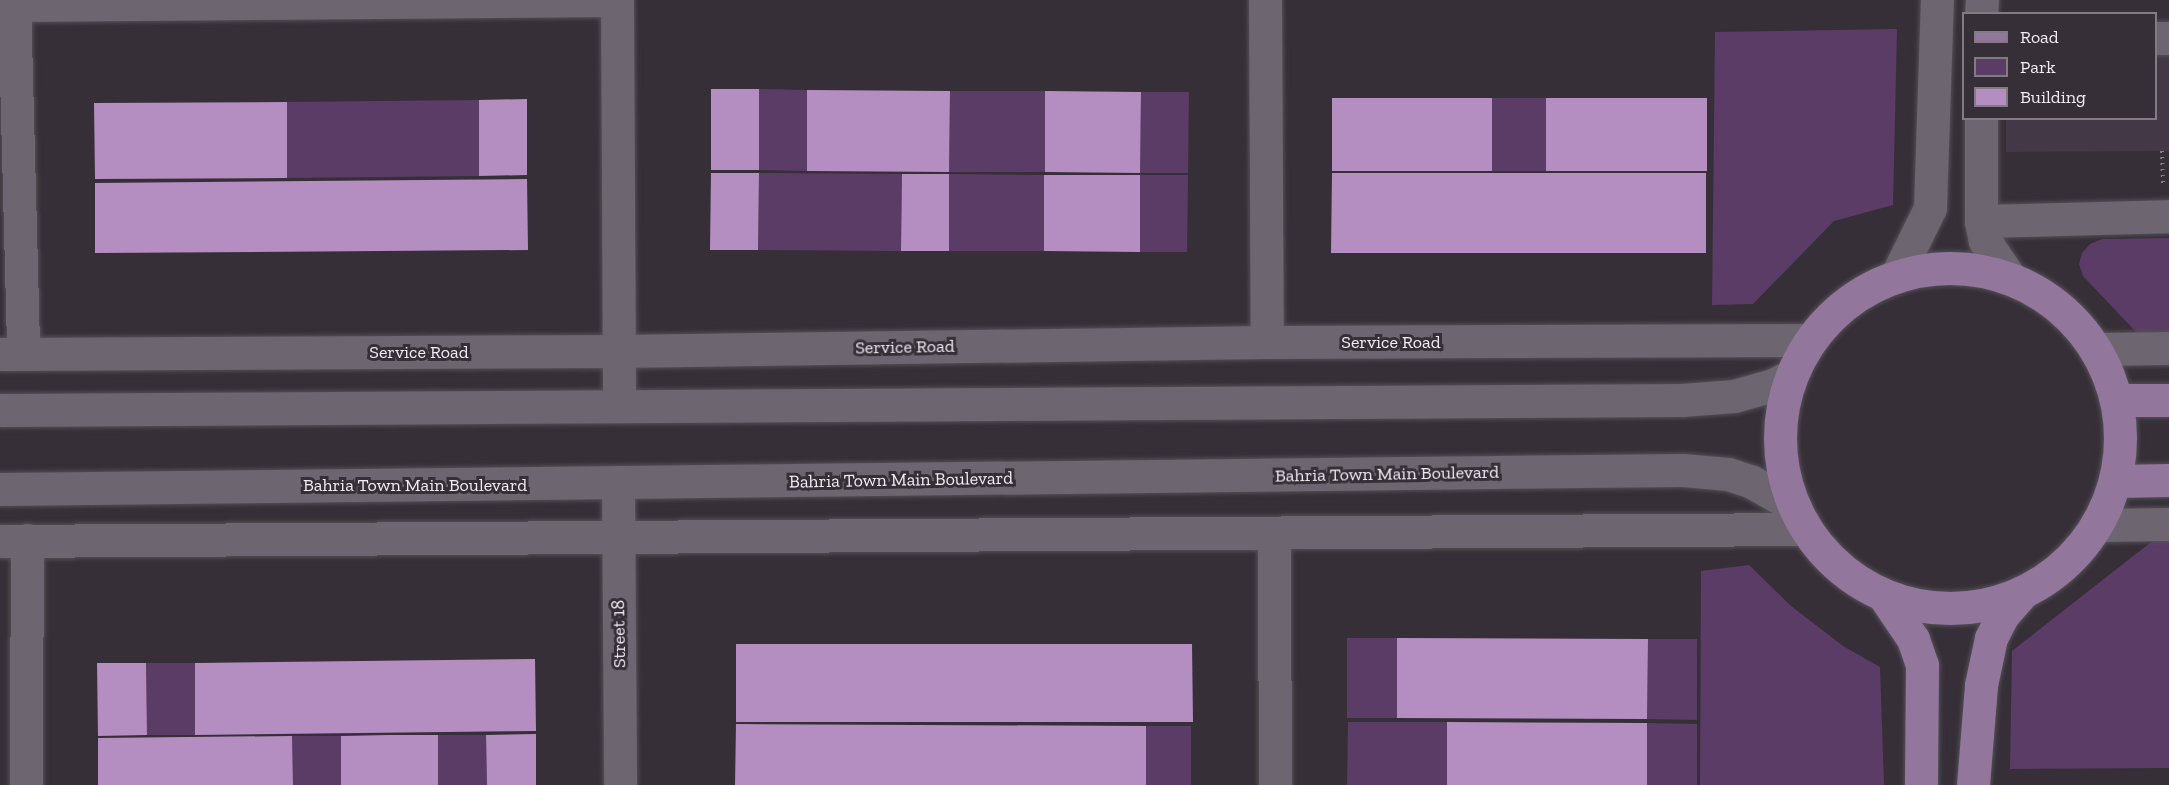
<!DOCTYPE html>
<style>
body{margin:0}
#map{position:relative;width:2169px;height:785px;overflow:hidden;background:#362f38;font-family:"Zilla Slab",serif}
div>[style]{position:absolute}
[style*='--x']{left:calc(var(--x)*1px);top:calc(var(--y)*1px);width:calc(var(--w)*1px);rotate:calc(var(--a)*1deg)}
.built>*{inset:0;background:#433846}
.green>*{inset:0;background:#5b3c66}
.building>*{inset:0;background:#b48ec0}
.path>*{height:4px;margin-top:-2px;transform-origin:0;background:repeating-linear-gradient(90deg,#858087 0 1.5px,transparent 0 6px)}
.roads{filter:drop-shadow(0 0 2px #544f56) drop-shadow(0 0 2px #544f56)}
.minor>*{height:33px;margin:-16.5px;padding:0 16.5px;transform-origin:16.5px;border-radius:16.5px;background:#6d656f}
.major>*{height:33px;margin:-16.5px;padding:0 16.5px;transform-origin:16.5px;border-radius:16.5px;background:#93769c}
.major>.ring{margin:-16.5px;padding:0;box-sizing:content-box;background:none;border:33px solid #93769c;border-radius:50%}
span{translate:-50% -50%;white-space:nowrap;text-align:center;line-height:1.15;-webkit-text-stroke:6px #362f38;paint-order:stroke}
.street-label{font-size:18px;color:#f1edf3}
.legend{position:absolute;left:1962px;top:12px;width:195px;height:108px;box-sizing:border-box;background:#362f38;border:2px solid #817b83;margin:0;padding:8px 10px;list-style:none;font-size:18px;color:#f1edf3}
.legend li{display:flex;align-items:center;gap:12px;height:30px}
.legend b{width:30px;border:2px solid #817b83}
</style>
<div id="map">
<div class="built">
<i style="clip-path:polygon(2156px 51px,2169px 51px,2169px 151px,2006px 152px,2006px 119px,2156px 118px)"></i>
</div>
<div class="green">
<i style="clip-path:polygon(1897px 29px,1893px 205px,1834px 221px,1753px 304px,1712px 305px,1715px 32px)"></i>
<i style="clip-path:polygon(759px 89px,807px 90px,807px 171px,759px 170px)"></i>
<i style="clip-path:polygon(950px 91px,1045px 91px,1045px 172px,949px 172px)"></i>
<i style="clip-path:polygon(1141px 92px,1189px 92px,1188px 173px,1140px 173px)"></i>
<i style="clip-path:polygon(1492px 98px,1546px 98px,1546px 171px,1492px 171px)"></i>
<i style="clip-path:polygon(479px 100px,479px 176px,287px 178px,287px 102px)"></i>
<i style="clip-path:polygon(759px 173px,902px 174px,901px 251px,758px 250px)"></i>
<i style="clip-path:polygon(949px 174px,1044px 175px,1044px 251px,949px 251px)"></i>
<i style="clip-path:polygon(1140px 175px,1188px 175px,1187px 252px,1140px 252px)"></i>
<i style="clip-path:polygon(2169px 238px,2169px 332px,2136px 332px,2083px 276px,2079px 264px,2082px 253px,2090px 244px,2102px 239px)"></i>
<i style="clip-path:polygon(2155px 539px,2169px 539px,2169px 768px,2010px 769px,2012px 651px)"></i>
<i style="clip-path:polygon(1749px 565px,1791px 606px,1843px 646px,1880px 667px,1884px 785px,1700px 785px,1701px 571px)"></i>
<i style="clip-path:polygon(1347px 638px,1397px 638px,1397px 718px,1347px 718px)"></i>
<i style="clip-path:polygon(1648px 639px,1697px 639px,1697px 720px,1647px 719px)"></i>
<i style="clip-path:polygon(146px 663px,195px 663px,195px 735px,147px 735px)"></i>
<i style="clip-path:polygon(1348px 722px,1447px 722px,1447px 785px,1347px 785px)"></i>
<i style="clip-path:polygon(1647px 723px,1697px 724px,1697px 785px,1647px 785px)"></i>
<i style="clip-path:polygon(1146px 726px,1191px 726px,1191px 785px,1146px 785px)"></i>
<i style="clip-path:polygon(438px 735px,486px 735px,487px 785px,438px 785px)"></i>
<i style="clip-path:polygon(292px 736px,341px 736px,341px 785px,293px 785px)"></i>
</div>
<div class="building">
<i style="clip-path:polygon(711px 89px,759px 89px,759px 170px,711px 170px)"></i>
<i style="clip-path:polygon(807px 90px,950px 91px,949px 172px,807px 171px)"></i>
<i style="clip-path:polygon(1045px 91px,1141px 92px,1140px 173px,1045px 172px)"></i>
<i style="clip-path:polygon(1332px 98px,1492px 98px,1492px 171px,1332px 171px)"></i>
<i style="clip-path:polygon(1546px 98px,1707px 98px,1707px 171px,1546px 171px)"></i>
<i style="clip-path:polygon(527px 99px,527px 175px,479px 176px,479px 100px)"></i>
<i style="clip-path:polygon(287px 102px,287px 178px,95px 179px,94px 103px)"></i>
<i style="clip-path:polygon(711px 173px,759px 173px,758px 250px,710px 250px)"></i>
<i style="clip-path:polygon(1332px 173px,1706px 173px,1706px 253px,1331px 253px)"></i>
<i style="clip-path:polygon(902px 174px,949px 174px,949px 251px,901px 251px)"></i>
<i style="clip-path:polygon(1044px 175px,1140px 175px,1140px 252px,1044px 251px)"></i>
<i style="clip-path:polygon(527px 179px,528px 250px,95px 253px,95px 183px)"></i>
<i style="clip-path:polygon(1397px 638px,1648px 639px,1647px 719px,1397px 718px)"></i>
<i style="clip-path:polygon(736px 644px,1192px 644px,1193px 722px,736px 722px)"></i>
<i style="clip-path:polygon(535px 659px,536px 731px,195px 735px,195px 663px)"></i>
<i style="clip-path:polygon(97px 663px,146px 663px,147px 735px,98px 736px)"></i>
<i style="clip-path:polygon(1447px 722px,1647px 723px,1647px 785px,1447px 785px)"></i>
<i style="clip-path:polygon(736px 724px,1146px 726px,1146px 785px,735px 785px)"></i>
<i style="clip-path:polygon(536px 734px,536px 785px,487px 785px,486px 735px)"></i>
<i style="clip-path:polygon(389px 735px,438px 735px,438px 785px,341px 785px,341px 736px)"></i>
<i style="clip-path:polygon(292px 736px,293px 785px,98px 785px,98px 738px)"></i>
</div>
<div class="path">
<i style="--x:2162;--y:151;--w:32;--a:88"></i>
</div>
<div class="roads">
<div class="minor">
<i style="--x:11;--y:0;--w:6;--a:59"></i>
<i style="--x:14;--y:5;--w:597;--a:-0.48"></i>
<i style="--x:14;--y:0;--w:353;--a:88.5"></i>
<i style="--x:617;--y:0;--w:405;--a:89.7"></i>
<i style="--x:1265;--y:0;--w:342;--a:89.7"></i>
<i style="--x:1981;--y:14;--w:14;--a:-86"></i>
<i style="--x:2156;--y:38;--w:13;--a:0"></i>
<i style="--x:1981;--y:118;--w:103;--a:90"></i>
<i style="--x:1981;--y:221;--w:20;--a:79"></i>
<i style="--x:1985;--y:241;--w:45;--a:56"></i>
<i style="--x:1981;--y:221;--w:188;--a:-1.5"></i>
<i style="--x:1897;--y:275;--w:75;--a:-63.8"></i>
<i style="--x:1930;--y:208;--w:208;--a:-88.1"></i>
<i style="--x:2096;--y:349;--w:73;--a:-0.8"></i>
<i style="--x:0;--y:354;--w:619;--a:-0.28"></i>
<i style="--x:619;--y:351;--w:648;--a:-0.8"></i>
<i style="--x:1267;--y:342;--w:543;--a:-0.21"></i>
<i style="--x:0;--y:410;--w:1682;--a:-0.34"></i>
<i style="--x:1682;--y:400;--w:52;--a:-4.4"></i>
<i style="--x:1734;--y:396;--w:41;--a:-15.8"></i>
<i style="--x:1773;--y:385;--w:20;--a:-27"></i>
<i style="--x:618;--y:484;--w:301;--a:89.6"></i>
<i style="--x:0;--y:489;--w:1683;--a:-0.65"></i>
<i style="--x:1683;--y:470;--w:45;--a:5.1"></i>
<i style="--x:1728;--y:474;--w:25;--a:18"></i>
<i style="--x:1752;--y:482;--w:48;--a:29.7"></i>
<i style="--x:2097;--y:525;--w:72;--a:-0.8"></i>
<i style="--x:1274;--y:534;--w:251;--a:89.8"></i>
<i style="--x:0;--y:541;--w:1806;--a:-0.38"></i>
<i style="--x:26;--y:785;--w:245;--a:-89.8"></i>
</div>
<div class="major">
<i class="ring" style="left:1780px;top:268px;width:307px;height:307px"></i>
<i style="--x:2116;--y:400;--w:53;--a:0"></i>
<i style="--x:2115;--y:481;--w:54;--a:-1.1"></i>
<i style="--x:1884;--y:596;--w:52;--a:56"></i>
<i style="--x:1913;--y:639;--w:28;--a:71"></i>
<i style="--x:1922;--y:665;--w:120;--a:90.5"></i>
<i style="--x:1973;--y:785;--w:100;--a:-85.4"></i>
<i style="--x:1981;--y:685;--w:48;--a:-78"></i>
<i style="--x:1991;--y:638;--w:25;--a:-63"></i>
<i style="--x:2002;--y:616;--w:32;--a:-49"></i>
</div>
</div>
<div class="street-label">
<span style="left:1391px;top:342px">Service Road</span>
<span style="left:905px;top:347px;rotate:-1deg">Service Road</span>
<span style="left:419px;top:352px">Service Road</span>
<span style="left:1387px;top:474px;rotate:-1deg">Bahria Town Main Boulevard</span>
<span style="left:901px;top:480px;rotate:-1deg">Bahria Town Main Boulevard</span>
<span style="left:415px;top:485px">Bahria Town Main Boulevard</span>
<span style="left:619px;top:634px;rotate:-91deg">Street 18</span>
</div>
<ul class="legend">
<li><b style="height:8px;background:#93769c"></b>Road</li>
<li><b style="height:16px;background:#5b3c66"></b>Park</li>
<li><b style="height:16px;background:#b48ec0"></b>Building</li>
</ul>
</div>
